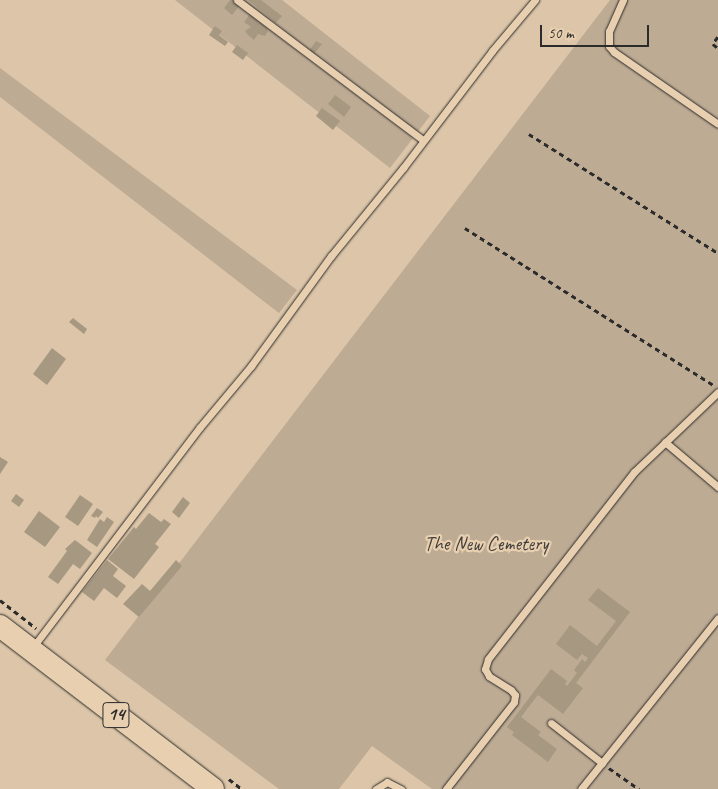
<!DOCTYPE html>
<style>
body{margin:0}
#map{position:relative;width:718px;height:789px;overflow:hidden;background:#dcc5a8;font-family:Caveat,sans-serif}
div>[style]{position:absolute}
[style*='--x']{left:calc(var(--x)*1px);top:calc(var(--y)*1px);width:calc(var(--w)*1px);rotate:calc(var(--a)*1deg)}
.green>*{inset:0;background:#beab93}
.building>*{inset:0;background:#a79882}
.path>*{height:2.5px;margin-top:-1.25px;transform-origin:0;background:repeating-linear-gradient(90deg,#2b2b2b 0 5px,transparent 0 9px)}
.roads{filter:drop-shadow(0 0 1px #2b2b2b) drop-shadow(0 0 1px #2b2b2b)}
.service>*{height:7px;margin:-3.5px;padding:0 3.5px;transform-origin:3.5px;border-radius:3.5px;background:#e7cfb0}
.primary>*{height:22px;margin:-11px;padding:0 11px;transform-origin:11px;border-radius:11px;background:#e7cfb0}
span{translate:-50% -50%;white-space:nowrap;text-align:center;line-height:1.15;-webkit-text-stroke:4.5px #e7cfb0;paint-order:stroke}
.shield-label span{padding:1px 4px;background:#e7cfb0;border:1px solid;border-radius:4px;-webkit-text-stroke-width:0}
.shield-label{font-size:19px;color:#2b2b2b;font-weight:700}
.park-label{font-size:20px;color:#413e3b}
.scale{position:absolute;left:540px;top:25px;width:109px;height:22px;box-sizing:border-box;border:2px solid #2b2b2b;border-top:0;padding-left:6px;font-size:15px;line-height:18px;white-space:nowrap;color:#2b2b2b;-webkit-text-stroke:4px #e7cfb0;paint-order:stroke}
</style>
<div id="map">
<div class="green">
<i style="clip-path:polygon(175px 0,282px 0,430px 116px,390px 168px)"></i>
<i style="clip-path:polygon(610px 0,718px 0,718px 789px,432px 789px,372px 746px,339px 789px,279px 789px,105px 660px)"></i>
<i style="clip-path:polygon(0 68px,297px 290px,279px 313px,0 97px)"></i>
</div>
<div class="building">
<i style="clip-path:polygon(230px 0,235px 0,240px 5px,232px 15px,224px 8px)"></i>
<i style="clip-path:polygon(248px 0,261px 0,282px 16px,276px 23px)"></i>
<i style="clip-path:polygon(250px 14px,267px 28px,268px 31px,265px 36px,258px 34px,254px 40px,248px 35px,245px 31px,251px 27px,244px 22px)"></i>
<i style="clip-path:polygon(215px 26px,222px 31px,219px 35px,228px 42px,225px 46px,209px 35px)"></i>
<i style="clip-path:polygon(316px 41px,322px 44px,314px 54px,309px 51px)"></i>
<i style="clip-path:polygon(237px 45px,248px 53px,243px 60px,232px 52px)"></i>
<i style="clip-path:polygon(335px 95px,351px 107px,344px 117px,328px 104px)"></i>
<i style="clip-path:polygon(322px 108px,340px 121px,333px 130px,316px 116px)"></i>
<i style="clip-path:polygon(73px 318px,87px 329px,84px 334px,69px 322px)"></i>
<i style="clip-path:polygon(52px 348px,66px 359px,47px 385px,33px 374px)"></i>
<i style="clip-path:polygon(0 457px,8px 462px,0 474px)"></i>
<i style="clip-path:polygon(16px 494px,24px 500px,19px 507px,11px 501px)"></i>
<i style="clip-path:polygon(80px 495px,93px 504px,78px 526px,65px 517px)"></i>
<i style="clip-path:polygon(183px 497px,190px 503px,179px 518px,172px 512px)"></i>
<i style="clip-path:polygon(97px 508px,103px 512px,98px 518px,96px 516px,95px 518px,91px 516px)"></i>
<i style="clip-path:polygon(39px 511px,60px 527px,45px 547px,24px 532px)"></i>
<i style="clip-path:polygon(149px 513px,161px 522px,164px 519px,171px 524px,155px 544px,159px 547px,134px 579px,108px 559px,134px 527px,136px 529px)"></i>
<i style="clip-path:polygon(107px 517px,114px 522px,97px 547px,87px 540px,100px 519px,104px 522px)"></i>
<i style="clip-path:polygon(75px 540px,92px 553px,80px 569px,73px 564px,58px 584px,48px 577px,67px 551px,65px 549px)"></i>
<i style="clip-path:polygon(107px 560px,118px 569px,113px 576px,126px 586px,117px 598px,104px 588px,94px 601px,82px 592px)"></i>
<i style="clip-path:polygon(176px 560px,182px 566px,139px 617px,123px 604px,142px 584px,150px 591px)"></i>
<i style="clip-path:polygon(598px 588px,630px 612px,576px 683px,583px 688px,563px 714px,538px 695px,521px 717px,541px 732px,538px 735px,557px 749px,548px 762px,512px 735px,514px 732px,507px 727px,551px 669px,567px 681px,565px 684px,567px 686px,577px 673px,574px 670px,582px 659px,585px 662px,588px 658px,582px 654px,577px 660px,556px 644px,570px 625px,597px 646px,616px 621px,588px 600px)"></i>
</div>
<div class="path">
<i style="--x:718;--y:37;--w:9;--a:126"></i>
<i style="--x:713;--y:44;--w:6;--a:39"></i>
<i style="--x:529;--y:134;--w:223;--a:32.2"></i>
<i style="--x:465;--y:228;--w:294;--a:32.3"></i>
<i style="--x:0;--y:600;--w:46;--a:37.9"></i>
<i style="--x:609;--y:768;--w:37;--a:35"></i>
<i style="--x:229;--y:779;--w:16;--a:38"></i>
</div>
<div class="roads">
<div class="service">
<i style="--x:237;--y:0;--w:233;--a:37"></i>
<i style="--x:623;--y:0;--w:34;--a:114"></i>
<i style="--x:609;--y:31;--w:15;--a:90"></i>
<i style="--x:609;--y:46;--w:8;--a:50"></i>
<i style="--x:614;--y:52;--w:126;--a:34.7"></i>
<i style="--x:665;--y:442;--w:70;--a:40.3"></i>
<i style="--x:33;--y:647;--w:276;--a:-52.8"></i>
<i style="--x:200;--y:427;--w:80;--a:-50.1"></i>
<i style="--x:251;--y:366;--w:136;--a:-54"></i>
<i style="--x:331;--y:256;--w:114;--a:-50.7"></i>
<i style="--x:403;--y:168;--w:147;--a:-52.7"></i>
<i style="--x:492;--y:51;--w:67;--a:-49.9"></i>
<i style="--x:551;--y:723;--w:65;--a:38.1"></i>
<i style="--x:376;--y:789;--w:13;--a:-32"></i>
<i style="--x:387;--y:782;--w:16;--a:27"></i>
<i style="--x:446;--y:789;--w:110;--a:-52"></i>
<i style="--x:514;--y:702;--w:7;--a:-82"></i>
<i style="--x:515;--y:695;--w:6;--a:-129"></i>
<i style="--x:511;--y:690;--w:26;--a:-148"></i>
<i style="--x:489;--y:676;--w:8;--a:-120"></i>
<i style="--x:485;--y:669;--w:10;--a:-73"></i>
<i style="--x:488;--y:659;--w:237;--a:-52"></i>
<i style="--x:634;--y:472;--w:116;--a:-43.6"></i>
<i style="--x:581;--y:789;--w:219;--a:-51.3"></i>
</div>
<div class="primary">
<i style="--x:0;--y:626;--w:268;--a:37.4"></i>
</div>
</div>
<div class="shield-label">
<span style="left:116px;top:715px">14</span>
</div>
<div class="park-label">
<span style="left:486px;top:543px">The New Cemetery</span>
</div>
<div class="scale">50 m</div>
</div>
